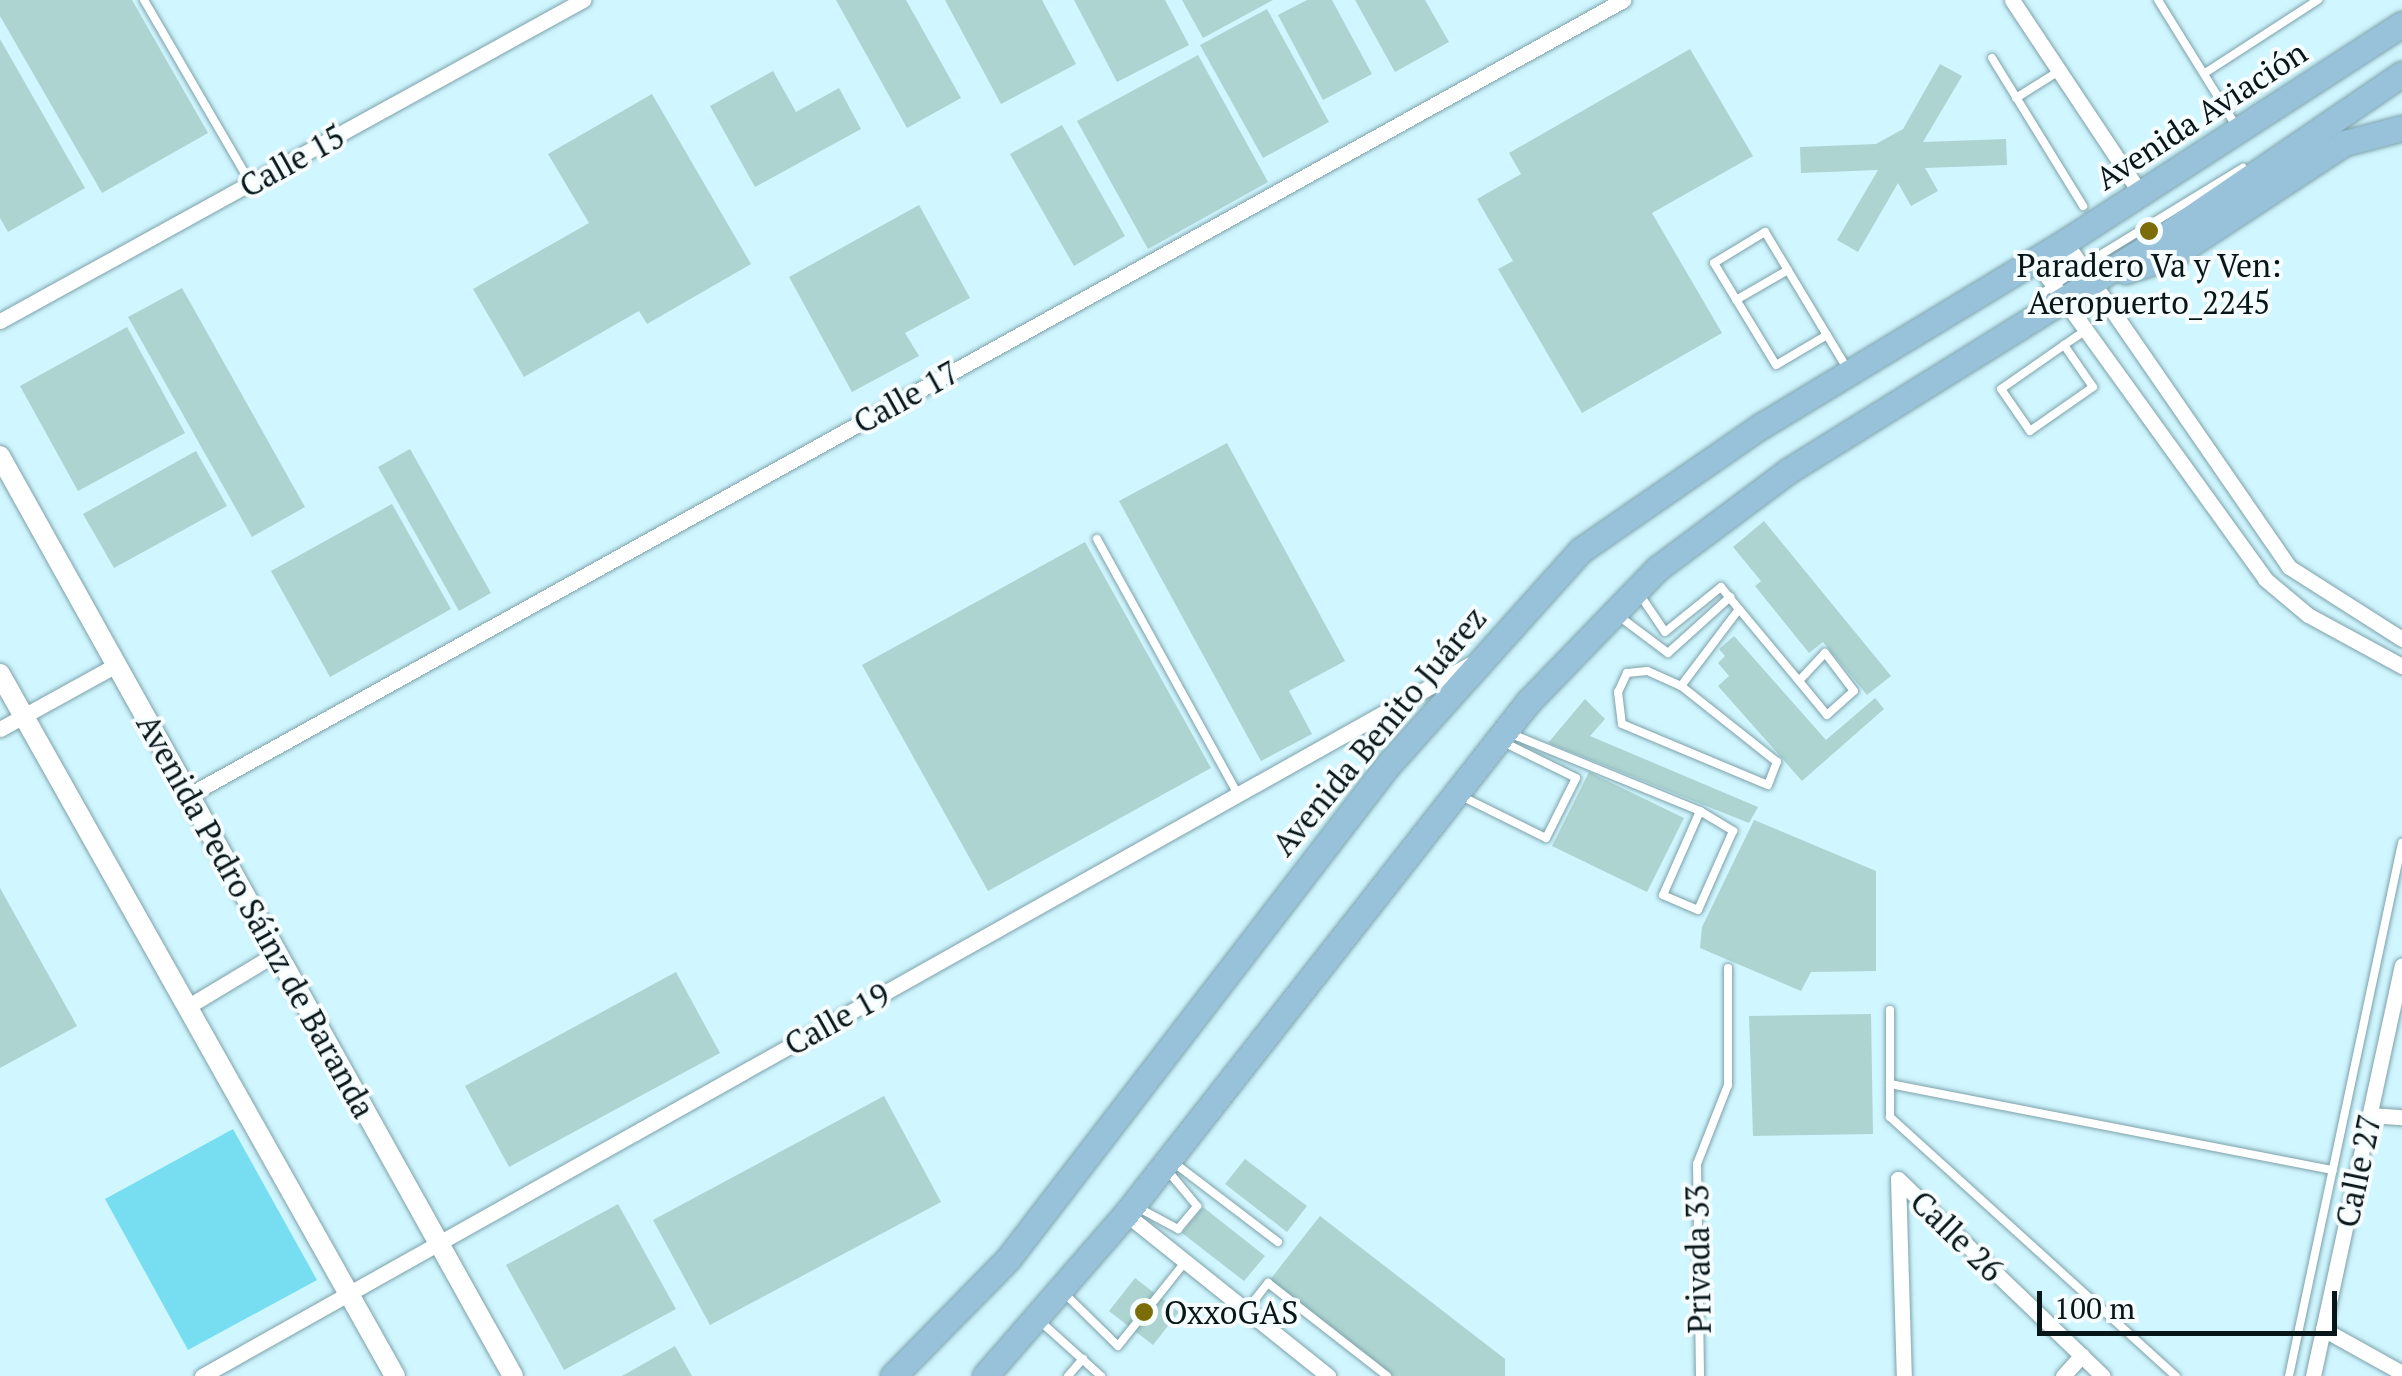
<!DOCTYPE html>
<meta charset="utf-8">
<style>
body{margin:0}
#map{position:relative;width:2402px;height:1376px;overflow:hidden;background:#d0f6ff;font-family:"PT Serif",serif}
div>[style]{position:absolute}
[style*='--x']{left:calc(var(--x)*1px);top:calc(var(--y)*1px);width:calc(var(--w)*1px);rotate:calc(var(--a)*1deg)}
.green>*{inset:0;background:#77def2}
.building>*{inset:0;background:#add4d1}
.roads{filter:drop-shadow(0 0 2px #7da1a9) drop-shadow(0 0 2px #7da1a9)}
.service>*{height:8px;margin:-4px;padding:0 4px;transform-origin:4px;border-radius:4px;background:#fff}
.minor>*{height:15px;margin:-7.5px;padding:0 7.5px;transform-origin:7.5px;border-radius:7.5px;background:#fff}
.tertiary>*{height:20px;margin:-10px;padding:0 10px;transform-origin:10px;border-radius:10px;background:#fff}
.primary>*{height:25px;margin:-12.5px;padding:0 12.5px;transform-origin:12.5px;border-radius:12.5px;background:#97c2d9}
.dots>*{width:28px;height:28px;translate:-50% -50%;box-sizing:border-box;border:5px solid #f6fdff;border-radius:50%}
span{translate:-50% -50%;white-space:nowrap;text-align:center;line-height:1.15;-webkit-text-stroke:8px #f6fdff;paint-order:stroke}
.street-label{font-size:32px;color:#081619}
.poi-label{font-size:32px;color:#081619}
.left{translate:0 -50%;text-align:left}
.scale{position:absolute;left:2037px;top:1291px;width:300px;height:45px;box-sizing:border-box;border:5px solid #081619;border-top:0;padding-left:12px;font-size:30px;line-height:35px;white-space:nowrap;color:#081619;-webkit-text-stroke:8px #f6fdff;paint-order:stroke}
</style>
<div id="map">
<div class="green">
<i style="clip-path:polygon(233px 1129px,317px 1280px,188px 1350px,105px 1199px)"></i>
</div>
<div class="building">
<i style="clip-path:polygon(0 0,132px 0,208px 133px,102px 193px,0 16px)"></i>
<i style="clip-path:polygon(836px 0,906px 0,961px 98px,907px 128px)"></i>
<i style="clip-path:polygon(945px 0,1042px 0,1076px 64px,1001px 104px)"></i>
<i style="clip-path:polygon(1074px 0,1165px 0,1189px 45px,1117px 82px)"></i>
<i style="clip-path:polygon(1182px 0,1273px 0,1203px 38px)"></i>
<i style="clip-path:polygon(1307px 0,1332px 0,1372px 74px,1323px 100px,1278px 15px)"></i>
<i style="clip-path:polygon(1355px 0,1425px 0,1449px 42px,1395px 72px)"></i>
<i style="clip-path:polygon(1267px 9px,1329px 122px,1263px 158px,1200px 45px)"></i>
<i style="clip-path:polygon(0 39px,85px 188px,8px 232px,0 218px)"></i>
<i style="clip-path:polygon(1690px 49px,1753px 156px,1652px 213px,1722px 333px,1582px 413px,1498px 269px,1513px 261px,1477px 199px,1521px 174px,1509px 153px)"></i>
<i style="clip-path:polygon(1198px 55px,1268px 182px,1148px 249px,1077px 121px)"></i>
<i style="clip-path:polygon(1940px 64px,1962px 76px,1923px 142px,2006px 139px,2007px 165px,1925px 168px,1938px 191px,1911px 206px,1898px 183px,1858px 252px,1837px 240px,1878px 170px,1801px 173px,1800px 147px,1876px 144px,1903px 129px)"></i>
<i style="clip-path:polygon(773px 71px,796px 112px,839px 88px,861px 129px,755px 187px,710px 106px)"></i>
<i style="clip-path:polygon(652px 94px,751px 264px,647px 324px,639px 311px,524px 377px,473px 289px,589px 223px,548px 154px)"></i>
<i style="clip-path:polygon(1062px 125px,1125px 236px,1074px 266px,1010px 154px)"></i>
<i style="clip-path:polygon(919px 205px,970px 298px,905px 333px,919px 356px,852px 392px,789px 277px)"></i>
<i style="clip-path:polygon(182px 288px,305px 507px,252px 537px,128px 317px)"></i>
<i style="clip-path:polygon(127px 327px,185px 433px,78px 491px,20px 386px)"></i>
<i style="clip-path:polygon(1227px 443px,1345px 661px,1289px 691px,1312px 734px,1261px 761px,1119px 501px)"></i>
<i style="clip-path:polygon(410px 449px,491px 593px,459px 611px,378px 467px)"></i>
<i style="clip-path:polygon(196px 451px,227px 506px,114px 568px,83px 514px)"></i>
<i style="clip-path:polygon(392px 504px,451px 609px,330px 677px,271px 571px)"></i>
<i style="clip-path:polygon(1764px 521px,1891px 676px,1867px 695px,1823px 642px,1809px 653px,1755px 586px,1761px 581px,1733px 547px)"></i>
<i style="clip-path:polygon(1085px 542px,1211px 768px,988px 891px,862px 665px)"></i>
<i style="clip-path:polygon(1734px 636px,1826px 740px,1875px 698px,1884px 709px,1802px 781px,1718px 686px,1729px 676px,1718px 663px,1725px 656px,1719px 649px)"></i>
<i style="clip-path:polygon(1585px 699px,1605px 719px,1590px 736px,1758px 807px,1749px 823px,1548px 743px)"></i>
<i style="clip-path:polygon(1589px 772px,1684px 818px,1647px 892px,1552px 846px)"></i>
<i style="clip-path:polygon(1754px 820px,1876px 871px,1876px 971px,1811px 972px,1801px 991px,1700px 948px,1702px 927px)"></i>
<i style="clip-path:polygon(0 888px,77px 1026px,0 1068px)"></i>
<i style="clip-path:polygon(676px 972px,720px 1053px,509px 1167px,465px 1086px)"></i>
<i style="clip-path:polygon(1871px 1014px,1873px 1134px,1753px 1136px,1749px 1016px)"></i>
<i style="clip-path:polygon(884px 1096px,941px 1202px,710px 1325px,653px 1220px)"></i>
<i style="clip-path:polygon(1245px 1159px,1307px 1206px,1287px 1232px,1225px 1184px)"></i>
<i style="clip-path:polygon(618px 1204px,676px 1309px,564px 1370px,506px 1265px)"></i>
<i style="clip-path:polygon(1203px 1207px,1265px 1256px,1244px 1281px,1182px 1233px)"></i>
<i style="clip-path:polygon(1320px 1216px,1505px 1359px,1505px 1376px,1392px 1376px,1269px 1281px)"></i>
<i style="clip-path:polygon(1135px 1278px,1179px 1312px,1153px 1345px,1109px 1311px)"></i>
<i style="clip-path:polygon(675px 1346px,692px 1376px,622px 1376px)"></i>
</div>
<div class="roads">
<div class="service">
<i style="--x:144;--y:0;--w:213;--a:59.8"></i>
<i style="--x:2158;--y:0;--w:146;--a:58.2"></i>
<i style="--x:1992;--y:58;--w:174;--a:58.4"></i>
<i style="--x:2205;--y:73;--w:135;--a:-32.9"></i>
<i style="--x:2016;--y:98;--w:51;--a:-32.1"></i>
<i style="--x:1765;--y:232;--w:120;--a:59"></i>
<i style="--x:1827;--y:335;--w:59;--a:149.5"></i>
<i style="--x:1776;--y:365;--w:119;--a:-121.3"></i>
<i style="--x:1714;--y:263;--w:60;--a:-31.3"></i>
<i style="--x:1736;--y:300;--w:60;--a:-30"></i>
<i style="--x:2037;--y:307;--w:17;--a:-65"></i>
<i style="--x:2044;--y:292;--w:58;--a:-33.7"></i>
<i style="--x:2092;--y:260;--w:177;--a:-31.4"></i>
<i style="--x:1827;--y:335;--w:41;--a:59"></i>
<i style="--x:2064;--y:345;--w:51;--a:55.4"></i>
<i style="--x:2093;--y:387;--w:77;--a:145.1"></i>
<i style="--x:2030;--y:431;--w:51;--a:-124.6"></i>
<i style="--x:2001;--y:389;--w:77;--a:-34.9"></i>
<i style="--x:2064;--y:345;--w:27;--a:-34"></i>
<i style="--x:1097;--y:539;--w:290;--a:61.1"></i>
<i style="--x:1638;--y:592;--w:48;--a:56"></i>
<i style="--x:1665;--y:632;--w:72;--a:-38.8"></i>
<i style="--x:1721;--y:587;--w:28;--a:51"></i>
<i style="--x:1616;--y:614;--w:65;--a:36.9"></i>
<i style="--x:1668;--y:653;--w:84;--a:-42.1"></i>
<i style="--x:1681;--y:686;--w:37;--a:-156"></i>
<i style="--x:1647;--y:671;--w:20;--a:174"></i>
<i style="--x:1627;--y:673;--w:21;--a:115"></i>
<i style="--x:1618;--y:692;--w:32;--a:83"></i>
<i style="--x:1622;--y:724;--w:158;--a:22.7"></i>
<i style="--x:1768;--y:785;--w:25;--a:-69"></i>
<i style="--x:1777;--y:762;--w:122;--a:-141.6"></i>
<i style="--x:1681;--y:686;--w:96;--a:-53"></i>
<i style="--x:1739;--y:609;--w:94;--a:50.2"></i>
<i style="--x:1799;--y:681;--w:44;--a:50.5"></i>
<i style="--x:1827;--y:715;--w:36;--a:-42"></i>
<i style="--x:1854;--y:691;--w:48;--a:-127.3"></i>
<i style="--x:1825;--y:653;--w:38;--a:133"></i>
<i style="--x:1509;--y:733;--w:206;--a:22.2"></i>
<i style="--x:1700;--y:811;--w:39;--a:31"></i>
<i style="--x:1733;--y:831;--w:86;--a:113.9"></i>
<i style="--x:1698;--y:910;--w:38;--a:-157"></i>
<i style="--x:1663;--y:895;--w:92;--a:-66.2"></i>
<i style="--x:1459;--y:795;--w:97;--a:26.3"></i>
<i style="--x:1546;--y:838;--w:67;--a:-63.4"></i>
<i style="--x:1576;--y:778;--w:81;--a:-153.7"></i>
<i style="--x:1890;--y:1010;--w:107;--a:90"></i>
<i style="--x:1890;--y:1117;--w:386;--a:42.2"></i>
<i style="--x:1890;--y:1084;--w:451;--a:11"></i>
<i style="--x:1173;--y:1162;--w:132;--a:37.3"></i>
<i style="--x:1137;--y:1207;--w:47;--a:28.2"></i>
<i style="--x:1178;--y:1229;--w:30;--a:-50"></i>
<i style="--x:1197;--y:1206;--w:45;--a:-129.6"></i>
<i style="--x:1063;--y:1292;--w:77;--a:44.5"></i>
<i style="--x:1118;--y:1346;--w:107;--a:-51.4"></i>
<i style="--x:1246;--y:1311;--w:36;--a:-52"></i>
<i style="--x:1268;--y:1283;--w:151;--a:38"></i>
<i style="--x:1041;--y:1322;--w:81;--a:42"></i>
<i style="--x:1068;--y:1376;--w:23;--a:-49"></i>
<i style="--x:1700;--y:1376;--w:212;--a:-90.8"></i>
<i style="--x:1697;--y:1164;--w:85;--a:-68.6"></i>
<i style="--x:1728;--y:1085;--w:117;--a:-90"></i>
<i style="--x:2289;--y:1376;--w:545;--a:-78.03"></i>
</div>
<div class="minor">
<i style="--x:2012;--y:0;--w:232;--a:56.4"></i>
<i style="--x:2065;--y:242;--w:395;--a:55.4"></i>
<i style="--x:2289;--y:567;--w:134;--a:32.5"></i>
<i style="--x:2036;--y:261;--w:392;--a:54.2"></i>
<i style="--x:2265;--y:579;--w:56;--a:39.9"></i>
<i style="--x:2308;--y:615;--w:107;--a:28.5"></i>
<i style="--x:0;--y:321;--w:666;--a:-28.84"></i>
<i style="--x:0;--y:729;--w:132;--a:-28.9"></i>
<i style="--x:189;--y:795;--w:1640;--a:-29"></i>
<i style="--x:187;--y:1007;--w:105;--a:-31"></i>
<i style="--x:2370;--y:1115;--w:32;--a:4"></i>
<i style="--x:1898;--y:1179;--w:284;--a:43.9"></i>
<i style="--x:1898;--y:1179;--w:197;--a:88.3"></i>
<i style="--x:1126;--y:1214;--w:259;--a:38.7"></i>
<i style="--x:2323;--y:1329;--w:90;--a:29.1"></i>
<i style="--x:202;--y:1376;--w:1454;--a:-29.31"></i>
<i style="--x:2063;--y:1376;--w:28;--a:-48"></i>
<i style="--x:2313;--y:1376;--w:420;--a:-77.8"></i>
</div>
<div class="tertiary">
<i style="--x:0;--y:456;--w:1053;--a:60.86"></i>
<i style="--x:0;--y:674;--w:805;--a:60.63"></i>
</div>
<div class="primary">
<i style="--x:2125;--y:271;--w:49;--a:-17.7"></i>
<i style="--x:2172;--y:256;--w:207;--a:-33.2"></i>
<i style="--x:2345;--y:143;--w:59;--a:-14.7"></i>
<i style="--x:893;--y:1376;--w:164;--a:-45.5"></i>
<i style="--x:1008;--y:1259;--w:623;--a:-52.43"></i>
<i style="--x:1388;--y:765;--w:289;--a:-48.1"></i>
<i style="--x:1581;--y:550;--w:219;--a:-34.6"></i>
<i style="--x:1761;--y:426;--w:355;--a:-31.2"></i>
<i style="--x:2065;--y:242;--w:401;--a:-32.9"></i>
<i style="--x:985;--y:1376;--w:215;--a:-49"></i>
<i style="--x:1126;--y:1214;--w:651;--a:-51.86"></i>
<i style="--x:1528;--y:702;--w:187;--a:-45.9"></i>
<i style="--x:1658;--y:568;--w:162;--a:-36.7"></i>
<i style="--x:1788;--y:471;--w:424;--a:-31.9"></i>
<i style="--x:2148;--y:247;--w:307;--a:-34.3"></i>
</div>
</div>
<div class="dots">
<i style="left:2149px;top:231px;background:#7c6d09"></i>
<i style="left:1144px;top:1312px;background:#7c6d09"></i>
</div>
<div class="street-label">
<span style="left:2201px;top:115px;rotate:-33deg">Avenida Aviación</span>
<span style="left:292px;top:161px;rotate:-29deg">Calle 15</span>
<span style="left:906px;top:397px;rotate:-29deg">Calle 17</span>
<span style="left:1379px;top:731px;rotate:-50deg">Avenida Benito Juárez</span>
<span style="left:256px;top:916px;rotate:61deg">Avenida Pedro Sáinz de Baranda</span>
<span style="left:837px;top:1019px;rotate:-29deg">Calle 19</span>
<span style="left:2358px;top:1171px;rotate:-78deg">Calle 27</span>
<span style="left:1957px;top:1236px;rotate:44deg">Calle 26</span>
<span style="left:1698px;top:1259px;rotate:-91deg">Privada 33</span>
</div>
<div class="poi-label">
<span style="left:2149px;top:284px">Paradero Va y Ven:<br>Aeropuerto_2245</span>
<span class="left" style="left:1164px;top:1312px">OxxoGAS</span>
</div>
<div class="scale">100 m</div>
</div>
